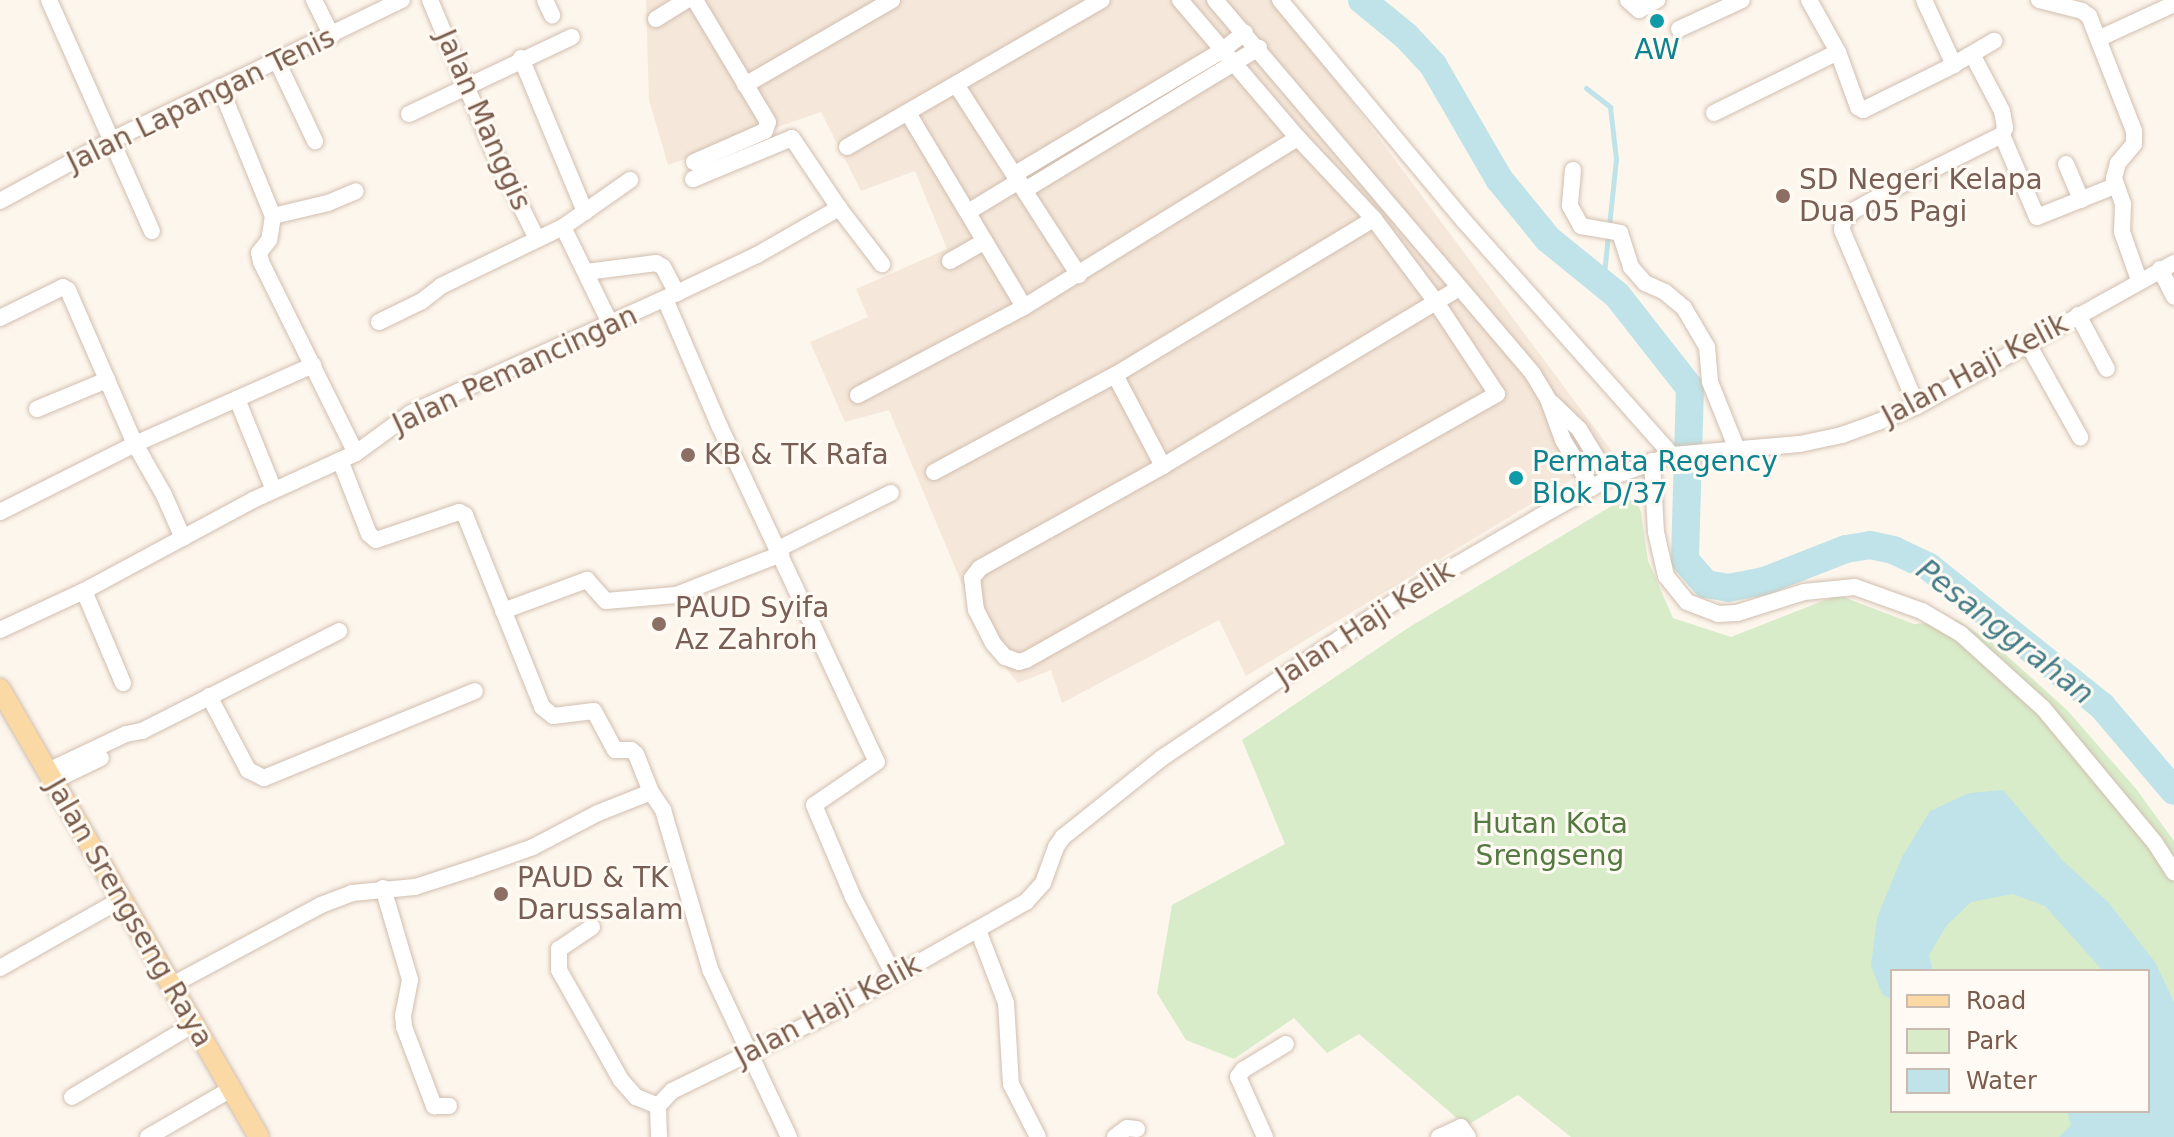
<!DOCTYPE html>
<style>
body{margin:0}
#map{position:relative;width:2174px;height:1137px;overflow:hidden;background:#fdf6ec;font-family:"DejaVu Sans",sans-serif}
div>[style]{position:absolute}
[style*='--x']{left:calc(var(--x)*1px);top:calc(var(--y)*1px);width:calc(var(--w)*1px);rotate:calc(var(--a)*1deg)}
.residential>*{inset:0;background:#f5e8da}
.green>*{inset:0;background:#d8ecc9}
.water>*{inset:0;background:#bfe3e8}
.stream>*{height:5px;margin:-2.5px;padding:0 2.5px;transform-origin:2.5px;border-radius:2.5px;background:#bfe3e8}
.river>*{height:28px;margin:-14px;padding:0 14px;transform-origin:14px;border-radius:14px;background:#bfe3e8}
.roads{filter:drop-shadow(0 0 2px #d1beb0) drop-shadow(0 0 2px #d1beb0)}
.minor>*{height:16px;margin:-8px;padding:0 8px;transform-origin:8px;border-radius:8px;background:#fff}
.major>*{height:20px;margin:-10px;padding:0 10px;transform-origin:10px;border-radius:10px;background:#fbd9a5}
.dots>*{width:22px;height:22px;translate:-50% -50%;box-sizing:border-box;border:4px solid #fffaf3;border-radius:50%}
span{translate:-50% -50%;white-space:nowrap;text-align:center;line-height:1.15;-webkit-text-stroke:6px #fffaf3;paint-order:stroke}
.culture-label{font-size:28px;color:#0d838f}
.left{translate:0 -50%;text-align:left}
.street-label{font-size:28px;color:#7a5c4d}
.education-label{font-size:28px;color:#785e54}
.park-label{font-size:28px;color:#537a41}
.water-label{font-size:30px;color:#437c86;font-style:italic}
.legend{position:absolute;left:1890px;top:969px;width:260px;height:144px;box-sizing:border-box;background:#fffaf3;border:2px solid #cabbb1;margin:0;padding:10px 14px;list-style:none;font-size:24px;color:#7a5c4d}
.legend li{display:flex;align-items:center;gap:16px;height:40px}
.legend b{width:40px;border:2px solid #cabbb1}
</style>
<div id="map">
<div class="residential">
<i style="clip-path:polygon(646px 0,1276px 0,1614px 454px,1246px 676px,1219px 620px,1062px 703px,1051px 670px,1018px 683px,988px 646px,889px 410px,845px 422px,810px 342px,868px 317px,856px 289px,947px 249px,915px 171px,861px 191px,821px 112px,668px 165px,649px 100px)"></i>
</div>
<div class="green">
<i style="clip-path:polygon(evenodd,1625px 498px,1637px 502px,1641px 512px,1648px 561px,1673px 618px,1731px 637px,1838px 595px,1914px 624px,1957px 620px,1994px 644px,2067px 710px,2137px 790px,2174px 841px,2174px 1137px,1571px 1137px,1518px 1095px,1466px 1126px,1359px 1034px,1327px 1053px,1294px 1018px,1234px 1059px,1186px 1040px,1157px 993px,1172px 905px,1285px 844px,1242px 740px,1411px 626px,1625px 498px,1892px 971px,2148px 971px,2148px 1111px,1892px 1111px,1892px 971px)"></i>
</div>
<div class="water">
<i style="clip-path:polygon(2003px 790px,2063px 861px,2108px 902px,2155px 962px,2174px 1002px,2174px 1137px,2059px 1137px,2071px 1125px,2067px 1111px,2148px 1111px,2148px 971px,2103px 971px,2045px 906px,2013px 894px,1971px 902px,1947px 925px,1929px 955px,1933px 971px,1892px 971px,1892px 1000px,1882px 994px,1871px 966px,1877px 918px,1902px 857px,1930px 811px,1969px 793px)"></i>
</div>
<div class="stream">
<i style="--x:1586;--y:88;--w:31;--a:38"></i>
<i style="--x:1610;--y:107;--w:52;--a:83.4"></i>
<i style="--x:1616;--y:159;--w:125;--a:96"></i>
</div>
<div class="river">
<i style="--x:1362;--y:0;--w:57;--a:39.3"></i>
<i style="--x:1406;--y:36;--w:40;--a:47"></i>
<i style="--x:1433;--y:65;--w:132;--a:59.9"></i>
<i style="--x:1499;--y:179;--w:77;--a:50.8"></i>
<i style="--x:1548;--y:239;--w:89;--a:39.1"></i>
<i style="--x:1617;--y:295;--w:118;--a:51.9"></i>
<i style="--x:1690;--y:388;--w:172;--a:91.7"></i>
<i style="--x:1685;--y:560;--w:32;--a:49"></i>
<i style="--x:1706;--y:584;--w:22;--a:10"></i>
<i style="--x:1728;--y:588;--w:37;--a:-11"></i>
<i style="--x:1764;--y:581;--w:88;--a:-21.3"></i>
<i style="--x:1846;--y:549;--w:24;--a:-9"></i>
<i style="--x:1870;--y:545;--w:24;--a:12"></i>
<i style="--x:1893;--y:550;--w:40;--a:25"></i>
<i style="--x:1929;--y:567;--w:222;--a:38.8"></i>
<i style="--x:2102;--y:706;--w:111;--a:49.7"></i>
</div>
<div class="roads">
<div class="minor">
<i style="--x:49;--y:0;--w:253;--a:66"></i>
<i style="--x:314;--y:0;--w:40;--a:63.4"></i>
<i style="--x:430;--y:0;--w:165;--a:67.2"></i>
<i style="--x:494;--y:152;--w:97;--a:63.7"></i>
<i style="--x:545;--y:0;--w:17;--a:65"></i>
<i style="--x:1180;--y:0;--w:182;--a:49.5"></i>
<i style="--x:1298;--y:138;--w:111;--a:46.8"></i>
<i style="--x:1374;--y:219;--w:104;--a:53.2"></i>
<i style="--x:1436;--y:302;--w:110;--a:56.5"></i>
<i style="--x:1497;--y:394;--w:541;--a:150.54"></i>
<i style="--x:1026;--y:660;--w:7;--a:164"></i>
<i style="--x:1019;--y:662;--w:15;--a:-160"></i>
<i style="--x:1005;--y:657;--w:18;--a:-131"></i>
<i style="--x:993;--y:643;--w:37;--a:-117"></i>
<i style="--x:976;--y:610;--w:32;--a:-97"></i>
<i style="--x:972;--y:578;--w:13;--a:-51"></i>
<i style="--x:980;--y:568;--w:210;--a:-29.1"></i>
<i style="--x:1163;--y:466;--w:318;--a:-31"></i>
<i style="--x:1436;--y:302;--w:27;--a:-31"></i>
<i style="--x:1215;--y:0;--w:491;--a:49.6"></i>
<i style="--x:1533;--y:374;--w:29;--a:59"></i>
<i style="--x:1548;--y:399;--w:44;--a:69.9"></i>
<i style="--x:1563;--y:440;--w:56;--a:58.9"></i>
<i style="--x:1280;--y:0;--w:289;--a:50.2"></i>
<i style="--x:1465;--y:222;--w:312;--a:48.4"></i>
<i style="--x:1628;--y:0;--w:15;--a:42"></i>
<i style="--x:1639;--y:10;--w:21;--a:-29"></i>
<i style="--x:1809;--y:0;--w:60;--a:60.9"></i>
<i style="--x:1838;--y:52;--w:59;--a:70"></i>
<i style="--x:1858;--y:107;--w:6;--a:31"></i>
<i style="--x:1863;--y:110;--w:93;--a:-26.3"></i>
<i style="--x:1946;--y:69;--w:56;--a:-30.3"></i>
<i style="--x:1924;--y:0;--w:72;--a:65.2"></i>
<i style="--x:2039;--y:0;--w:44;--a:14.3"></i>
<i style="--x:2082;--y:11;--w:9;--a:36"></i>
<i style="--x:2089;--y:16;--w:123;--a:68.6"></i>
<i style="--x:2134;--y:131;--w:13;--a:90"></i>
<i style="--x:2134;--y:144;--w:25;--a:130"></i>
<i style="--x:2118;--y:163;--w:16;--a:105"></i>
<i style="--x:2114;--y:178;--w:28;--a:71"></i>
<i style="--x:2123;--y:204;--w:28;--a:92"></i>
<i style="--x:2122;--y:232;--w:51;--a:70.5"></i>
<i style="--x:656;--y:19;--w:36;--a:-32"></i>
<i style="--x:1679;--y:29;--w:69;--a:-24.7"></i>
<i style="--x:2100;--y:38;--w:81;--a:-24.7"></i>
<i style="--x:521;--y:58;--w:167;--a:67.4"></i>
<i style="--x:277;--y:61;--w:89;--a:64.6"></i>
<i style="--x:745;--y:85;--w:170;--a:-30"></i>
<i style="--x:957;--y:86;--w:225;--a:57.2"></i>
<i style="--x:220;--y:87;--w:139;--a:67.7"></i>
<i style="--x:273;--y:216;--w:24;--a:99"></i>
<i style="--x:269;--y:240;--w:16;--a:128"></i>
<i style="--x:259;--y:253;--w:9;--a:77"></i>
<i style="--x:261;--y:262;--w:213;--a:63.6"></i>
<i style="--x:908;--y:113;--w:226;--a:59.1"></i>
<i style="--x:1714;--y:113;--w:138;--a:-26.2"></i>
<i style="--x:409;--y:114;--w:180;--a:-25.3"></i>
<i style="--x:2002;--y:135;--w:89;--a:66.9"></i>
<i style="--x:2037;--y:217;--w:84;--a:-21.7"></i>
<i style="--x:847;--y:147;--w:294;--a:-30"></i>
<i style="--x:694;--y:162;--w:77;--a:-23.6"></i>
<i style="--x:765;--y:131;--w:9;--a:-72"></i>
<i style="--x:768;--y:122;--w:142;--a:-120.9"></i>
<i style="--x:2066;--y:164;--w:39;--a:67"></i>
<i style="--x:1573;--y:170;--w:36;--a:95"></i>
<i style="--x:1570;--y:206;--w:23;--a:61"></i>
<i style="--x:1581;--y:226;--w:40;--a:10"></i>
<i style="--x:1620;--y:233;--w:36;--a:72"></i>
<i style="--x:1631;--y:267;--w:21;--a:49"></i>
<i style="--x:1645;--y:283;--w:22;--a:24"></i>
<i style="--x:1665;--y:292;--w:25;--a:40"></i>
<i style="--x:1684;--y:308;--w:45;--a:59.5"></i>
<i style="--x:1707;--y:347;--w:35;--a:85"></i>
<i style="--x:1710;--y:382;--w:72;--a:68.1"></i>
<i style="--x:1015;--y:174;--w:242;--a:-30.8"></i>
<i style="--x:1223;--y:50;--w:28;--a:-39"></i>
<i style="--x:693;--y:179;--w:107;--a:-22.5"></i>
<i style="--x:792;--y:138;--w:84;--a:56.1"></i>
<i style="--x:1025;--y:190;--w:274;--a:-31.3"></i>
<i style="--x:0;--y:201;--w:128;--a:-28.6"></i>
<i style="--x:112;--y:140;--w:322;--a:-25.8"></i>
<i style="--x:968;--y:212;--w:60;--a:-31.3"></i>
<i style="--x:273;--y:216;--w:57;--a:-13.3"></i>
<i style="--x:328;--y:203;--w:30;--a:-23"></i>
<i style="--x:563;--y:227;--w:109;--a:63.9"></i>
<i style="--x:950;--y:261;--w:40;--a:-29.7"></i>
<i style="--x:2160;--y:269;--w:31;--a:63"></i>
<i style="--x:586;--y:272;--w:71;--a:-7.3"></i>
<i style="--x:656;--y:263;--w:8;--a:30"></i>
<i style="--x:663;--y:267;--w:30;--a:62"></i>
<i style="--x:665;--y:299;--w:137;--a:66.8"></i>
<i style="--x:719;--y:425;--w:372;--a:64.9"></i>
<i style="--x:877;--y:762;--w:76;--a:145.7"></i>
<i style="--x:814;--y:805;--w:100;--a:67"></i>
<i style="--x:853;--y:897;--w:90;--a:62.3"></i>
<i style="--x:2078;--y:315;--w:61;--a:61.8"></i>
<i style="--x:0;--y:318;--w:70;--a:-26.2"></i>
<i style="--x:63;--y:287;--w:6;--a:31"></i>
<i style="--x:68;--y:290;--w:168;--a:66.5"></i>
<i style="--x:135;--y:444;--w:59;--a:60.4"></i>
<i style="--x:164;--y:495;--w:47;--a:66.2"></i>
<i style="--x:379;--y:322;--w:48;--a:-26"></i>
<i style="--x:422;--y:301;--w:24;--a:-38"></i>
<i style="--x:441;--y:286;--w:136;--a:-25.8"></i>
<i style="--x:563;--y:227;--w:82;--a:-35"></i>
<i style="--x:2028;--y:344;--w:107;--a:60.8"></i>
<i style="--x:1115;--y:375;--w:103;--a:62.2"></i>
<i style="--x:858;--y:395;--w:188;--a:-27.9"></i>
<i style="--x:1024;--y:307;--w:322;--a:-31.7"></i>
<i style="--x:237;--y:399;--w:98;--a:67.9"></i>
<i style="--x:1552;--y:403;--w:37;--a:44"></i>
<i style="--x:1579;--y:429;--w:57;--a:58.5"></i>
<i style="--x:1917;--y:406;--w:191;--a:-113.1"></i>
<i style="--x:1842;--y:230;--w:8;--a:-83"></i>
<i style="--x:1843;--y:222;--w:15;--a:-48"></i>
<i style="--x:1853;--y:211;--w:37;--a:-29"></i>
<i style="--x:1885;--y:193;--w:131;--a:-26.4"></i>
<i style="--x:2002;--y:135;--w:8;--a:-67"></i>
<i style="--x:2005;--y:128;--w:17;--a:-100"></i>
<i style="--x:2002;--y:111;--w:64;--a:-117.8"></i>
<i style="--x:37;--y:409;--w:76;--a:-22.5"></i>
<i style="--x:340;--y:460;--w:79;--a:68.6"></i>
<i style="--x:369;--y:534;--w:9;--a:41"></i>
<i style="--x:376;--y:540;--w:88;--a:-18.6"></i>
<i style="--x:459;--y:512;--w:7;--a:27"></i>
<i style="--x:465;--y:515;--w:207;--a:68.1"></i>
<i style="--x:542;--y:707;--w:14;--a:39"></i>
<i style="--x:553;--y:716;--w:41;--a:-7"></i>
<i style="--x:594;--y:711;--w:44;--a:61.7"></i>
<i style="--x:615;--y:750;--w:16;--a:0"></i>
<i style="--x:631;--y:750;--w:6;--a:39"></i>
<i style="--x:636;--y:754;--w:41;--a:68.5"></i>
<i style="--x:1652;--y:461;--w:71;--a:86.8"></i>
<i style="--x:1656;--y:532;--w:45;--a:77.2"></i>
<i style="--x:1666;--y:576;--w:33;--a:51"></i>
<i style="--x:1687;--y:602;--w:33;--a:21"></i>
<i style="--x:1718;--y:614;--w:19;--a:-3"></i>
<i style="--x:1737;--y:613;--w:70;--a:-17.4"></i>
<i style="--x:1804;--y:592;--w:51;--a:-5.6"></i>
<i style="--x:1855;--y:587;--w:71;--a:19.7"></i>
<i style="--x:1922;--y:611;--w:45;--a:30.5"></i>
<i style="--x:1961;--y:634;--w:110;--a:42.1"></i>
<i style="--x:2043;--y:708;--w:175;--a:50.3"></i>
<i style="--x:2155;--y:843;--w:35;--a:57"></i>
<i style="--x:934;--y:472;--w:205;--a:-28.2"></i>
<i style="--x:1115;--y:375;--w:302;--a:-31.1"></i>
<i style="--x:0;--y:512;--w:151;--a:-26.7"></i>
<i style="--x:135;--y:444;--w:195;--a:-23.9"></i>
<i style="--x:778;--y:549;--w:126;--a:-26.4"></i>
<i style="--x:84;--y:591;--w:100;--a:67"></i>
<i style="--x:503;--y:611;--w:90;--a:-20.3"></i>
<i style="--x:587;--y:580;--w:28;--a:48"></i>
<i style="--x:606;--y:601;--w:70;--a:-4.9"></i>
<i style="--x:676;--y:595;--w:113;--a:-21.3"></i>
<i style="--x:0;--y:630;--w:93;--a:-24.9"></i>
<i style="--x:84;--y:591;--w:192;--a:-28.3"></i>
<i style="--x:253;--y:500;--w:113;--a:-24.5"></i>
<i style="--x:356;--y:453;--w:68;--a:-36"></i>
<i style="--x:411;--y:413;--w:292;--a:-24.3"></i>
<i style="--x:677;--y:293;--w:89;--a:-25.4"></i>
<i style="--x:757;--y:255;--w:95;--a:-29.8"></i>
<i style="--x:839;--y:208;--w:71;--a:52.5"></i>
<i style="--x:209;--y:696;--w:84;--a:62.2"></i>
<i style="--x:248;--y:770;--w:18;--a:27"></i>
<i style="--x:264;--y:778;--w:228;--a:-22.4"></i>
<i style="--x:48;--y:771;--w:86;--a:-25.4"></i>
<i style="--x:126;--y:734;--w:16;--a:-11"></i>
<i style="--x:142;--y:731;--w:221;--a:-26.9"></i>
<i style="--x:53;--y:781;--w:53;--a:-25.6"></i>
<i style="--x:383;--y:888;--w:96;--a:73.6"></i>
<i style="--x:410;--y:980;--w:36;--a:101"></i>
<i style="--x:403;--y:1015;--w:12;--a:85"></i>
<i style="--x:404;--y:1027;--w:85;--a:69.2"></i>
<i style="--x:434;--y:1106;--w:15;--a:0"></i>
<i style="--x:592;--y:927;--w:40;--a:146"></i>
<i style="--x:559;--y:949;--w:21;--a:90"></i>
<i style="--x:559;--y:970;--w:126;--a:60.6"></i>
<i style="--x:621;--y:1080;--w:23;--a:49"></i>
<i style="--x:636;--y:1097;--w:24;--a:22"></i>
<i style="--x:978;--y:930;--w:78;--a:69"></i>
<i style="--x:1006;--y:1003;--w:81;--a:86.5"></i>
<i style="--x:1011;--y:1084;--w:59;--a:63"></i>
<i style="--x:0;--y:968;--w:140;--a:-29.5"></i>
<i style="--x:172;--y:985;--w:169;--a:-28.2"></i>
<i style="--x:321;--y:905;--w:33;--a:-21"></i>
<i style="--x:352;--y:893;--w:63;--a:-5.4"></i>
<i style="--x:415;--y:887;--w:59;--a:-17.8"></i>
<i style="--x:471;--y:869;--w:66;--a:-19.5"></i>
<i style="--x:533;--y:847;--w:73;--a:-27.6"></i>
<i style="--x:598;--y:813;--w:57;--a:-21.6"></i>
<i style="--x:651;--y:792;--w:22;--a:56"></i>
<i style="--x:663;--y:810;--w:166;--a:73.5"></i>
<i style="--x:710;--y:969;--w:186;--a:64.8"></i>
<i style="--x:72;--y:1097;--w:142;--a:-30.9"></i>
<i style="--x:148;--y:1137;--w:96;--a:-30"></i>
<i style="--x:659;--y:1137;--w:31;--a:-92"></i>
<i style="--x:658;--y:1106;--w:21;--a:-47"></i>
<i style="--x:672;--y:1091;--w:164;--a:-26.1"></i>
<i style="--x:819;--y:1019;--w:238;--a:-29.5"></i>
<i style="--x:1026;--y:902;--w:25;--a:-48"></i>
<i style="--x:1043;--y:883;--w:38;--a:-70"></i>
<i style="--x:1056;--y:847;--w:12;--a:-55"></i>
<i style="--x:1063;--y:837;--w:127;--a:-38.6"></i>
<i style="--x:1162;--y:758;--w:287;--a:-33.9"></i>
<i style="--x:1400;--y:598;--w:161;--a:-30.2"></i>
<i style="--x:1539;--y:517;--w:80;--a:-29.1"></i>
<i style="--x:1609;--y:478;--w:67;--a:-20.1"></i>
<i style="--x:1672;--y:455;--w:128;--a:-4.9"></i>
<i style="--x:1800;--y:444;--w:43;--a:-12.1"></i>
<i style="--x:1842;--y:435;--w:38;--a:-20"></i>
<i style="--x:1878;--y:422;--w:42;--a:-22.3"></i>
<i style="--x:1917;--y:406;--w:294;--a:-29.1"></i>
<i style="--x:1115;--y:1137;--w:15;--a:-37"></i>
<i style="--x:1127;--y:1128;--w:10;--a:6"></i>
<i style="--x:1265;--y:1137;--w:66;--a:-114.2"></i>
<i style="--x:1238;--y:1077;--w:9;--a:-54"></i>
<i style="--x:1243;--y:1070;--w:50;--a:-31.2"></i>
<i style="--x:1439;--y:1137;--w:24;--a:-24"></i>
<i style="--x:1461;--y:1127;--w:12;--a:55"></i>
</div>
<div class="major">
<i style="--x:0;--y:689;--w:517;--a:59.97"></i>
</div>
</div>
<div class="dots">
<i style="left:1657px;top:21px;background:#0f9aa8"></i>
<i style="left:1783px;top:196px;background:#8d6e63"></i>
<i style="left:688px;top:455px;background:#8d6e63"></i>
<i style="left:1516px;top:478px;background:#0f9aa8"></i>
<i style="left:659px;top:624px;background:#8d6e63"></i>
<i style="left:501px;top:894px;background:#8d6e63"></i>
</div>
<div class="culture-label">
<span style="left:1657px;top:50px">AW</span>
<span class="left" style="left:1532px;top:478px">Permata Regency<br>Blok D/37</span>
</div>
<div class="street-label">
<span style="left:201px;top:100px;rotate:-26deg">Jalan Lapangan Tenis</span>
<span style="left:483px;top:120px;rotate:66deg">Jalan Manggis</span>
<span style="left:515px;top:370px;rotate:-25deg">Jalan Pemancingan</span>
<span style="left:1975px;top:370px;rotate:-28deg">Jalan Haji Kelik</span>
<span style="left:1365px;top:624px;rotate:-33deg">Jalan Haji Kelik</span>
<span style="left:129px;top:913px;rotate:60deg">Jalan Srengseng Raya</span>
<span style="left:828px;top:1011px;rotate:-28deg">Jalan Haji Kelik</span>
</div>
<div class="education-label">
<span class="left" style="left:1799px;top:196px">SD Negeri Kelapa<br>Dua 05 Pagi</span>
<span class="left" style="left:704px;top:455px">KB &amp; TK Rafa</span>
<span class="left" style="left:675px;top:624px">PAUD Syifa<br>Az Zahroh</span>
<span class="left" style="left:517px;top:894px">PAUD &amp; TK<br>Darussalam</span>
</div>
<div class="park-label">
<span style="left:1550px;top:840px">Hutan Kota<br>Srengseng</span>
</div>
<div class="water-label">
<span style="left:2005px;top:632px;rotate:38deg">Pesanggrahan</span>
</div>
<ul class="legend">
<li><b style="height:10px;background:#fbd9a5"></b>Road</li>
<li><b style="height:22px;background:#d8ecc9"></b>Park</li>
<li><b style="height:22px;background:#bfe3e8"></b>Water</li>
</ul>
</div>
